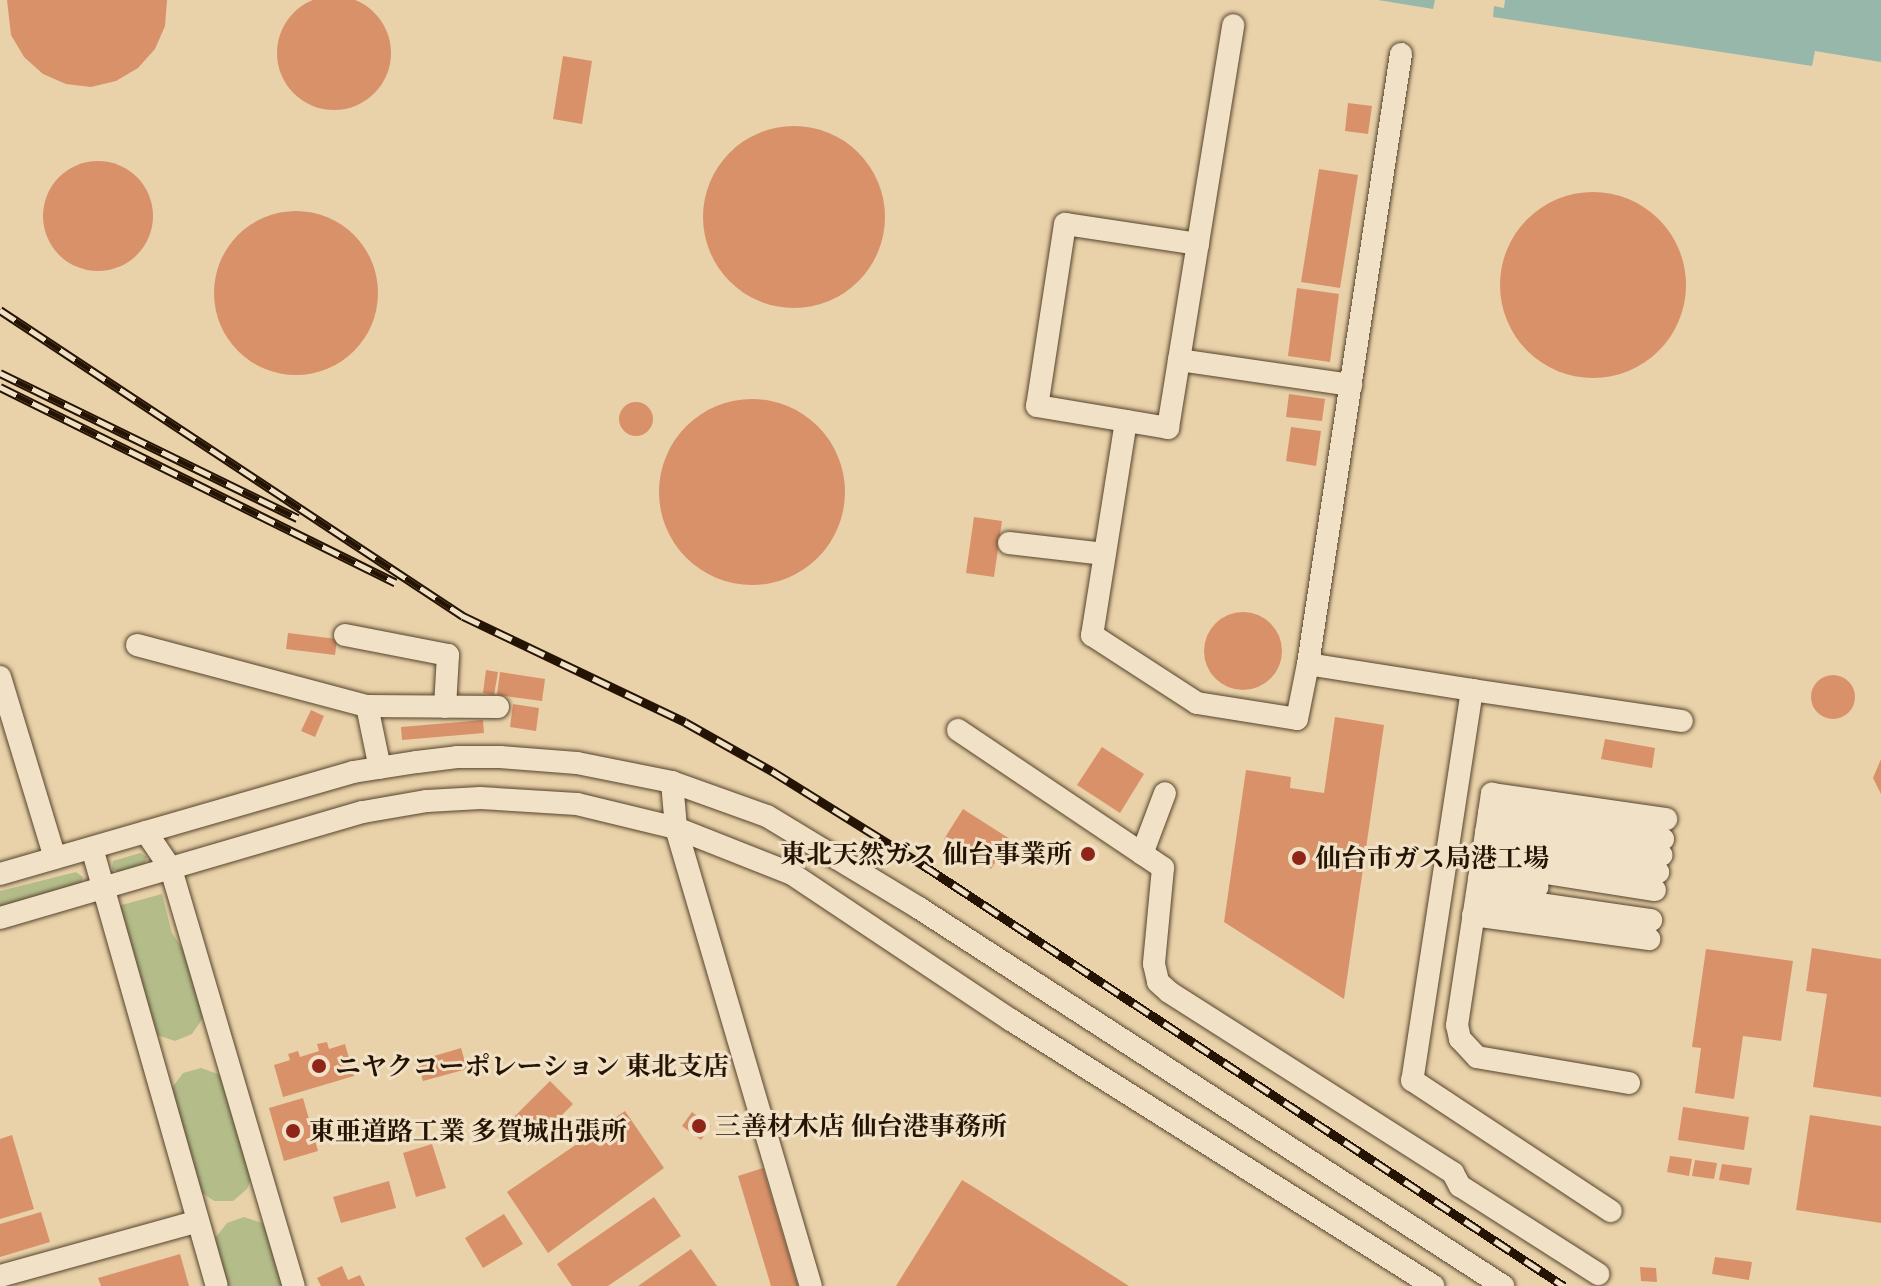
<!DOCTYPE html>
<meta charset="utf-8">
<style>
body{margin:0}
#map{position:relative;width:1881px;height:1286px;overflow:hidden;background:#e9d2a9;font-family:"Gentium Book Plus","Noto Serif JP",serif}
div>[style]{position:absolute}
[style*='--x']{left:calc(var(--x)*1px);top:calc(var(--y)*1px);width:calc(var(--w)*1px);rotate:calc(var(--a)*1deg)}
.green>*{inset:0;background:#b4bd8a}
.water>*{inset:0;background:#97b7ab}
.building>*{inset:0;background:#d9916a}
.round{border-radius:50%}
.roads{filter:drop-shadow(0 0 2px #56432c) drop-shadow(0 0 2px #56432c)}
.minor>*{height:22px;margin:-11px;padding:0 11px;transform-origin:11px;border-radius:11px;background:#f1e2c7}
.rail>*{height:9px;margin-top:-4.5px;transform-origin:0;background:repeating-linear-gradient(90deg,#f1e2c7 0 18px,#251303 0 36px);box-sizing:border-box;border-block:2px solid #251303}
.dots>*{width:22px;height:22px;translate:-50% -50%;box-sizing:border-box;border:4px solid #f1e2c7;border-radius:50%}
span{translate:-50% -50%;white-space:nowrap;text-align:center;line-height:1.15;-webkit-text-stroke:6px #f1e2c7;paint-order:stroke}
.poi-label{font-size:26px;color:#251303;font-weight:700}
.right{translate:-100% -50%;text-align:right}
.left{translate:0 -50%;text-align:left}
</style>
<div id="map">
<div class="green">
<i style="clip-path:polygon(140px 853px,147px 857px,145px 864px,119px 872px,112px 869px,113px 861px)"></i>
<i style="clip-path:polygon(76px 872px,83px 877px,81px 884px,0 907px,0 891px)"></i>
<i style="clip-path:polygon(162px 894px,172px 933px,189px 958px,203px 1008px,203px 1018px,192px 1034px,175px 1041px,157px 1035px,114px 907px)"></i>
<i style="clip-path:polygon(201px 1068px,218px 1074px,225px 1080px,251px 1179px,247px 1189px,233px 1201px,214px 1201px,198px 1190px,171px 1097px,172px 1088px,183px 1073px)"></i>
<i style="clip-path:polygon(244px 1217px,262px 1223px,268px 1230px,287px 1286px,225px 1286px,214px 1246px,216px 1237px,227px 1223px)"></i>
</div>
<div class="water">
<i style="clip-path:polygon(1378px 0,1435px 0,1433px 9px)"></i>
<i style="clip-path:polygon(1505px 0,1881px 0,1881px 62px,1815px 51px,1812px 66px,1493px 17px,1494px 6px,1504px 8px)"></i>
</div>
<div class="building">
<i class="round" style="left:277px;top:-4px;width:114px;height:114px"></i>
<i style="clip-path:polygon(7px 0,167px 0,165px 26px,155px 49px,138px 68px,116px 81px,91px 87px,66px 84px,43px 74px,24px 57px,11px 35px)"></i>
<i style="clip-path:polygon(563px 56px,592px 61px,582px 124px,553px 119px)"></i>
<i style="clip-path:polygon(1348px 103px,1372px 106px,1368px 134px,1345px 131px)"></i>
<i class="round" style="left:703px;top:126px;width:182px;height:182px"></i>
<i class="round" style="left:43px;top:161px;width:110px;height:110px"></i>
<i style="clip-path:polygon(1319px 169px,1358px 175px,1340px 288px,1301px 282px)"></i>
<i class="round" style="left:1500px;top:192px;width:186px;height:186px"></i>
<i class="round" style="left:214px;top:211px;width:164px;height:164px"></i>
<i style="clip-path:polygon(1297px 288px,1339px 294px,1330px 362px,1288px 356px)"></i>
<i style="clip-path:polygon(1289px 394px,1325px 399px,1322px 421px,1286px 417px)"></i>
<i class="round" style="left:659px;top:399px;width:186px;height:186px"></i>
<i class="round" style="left:619px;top:402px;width:34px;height:34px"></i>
<i style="clip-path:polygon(1291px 427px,1321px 431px,1316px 466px,1286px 461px)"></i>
<i style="clip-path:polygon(974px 517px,1002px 521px,994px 577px,966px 573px)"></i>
<i class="round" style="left:1204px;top:612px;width:78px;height:78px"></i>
<i style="clip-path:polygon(288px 633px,337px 639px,335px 655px,286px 649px)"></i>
<i style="clip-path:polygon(486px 670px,498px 672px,494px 695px,483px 693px)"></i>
<i style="clip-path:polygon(500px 672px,545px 679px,542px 701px,497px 695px)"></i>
<i class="round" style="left:1811px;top:675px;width:44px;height:44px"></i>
<i style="clip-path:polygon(513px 704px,539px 708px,536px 731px,510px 727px)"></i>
<i style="clip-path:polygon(311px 710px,324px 716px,315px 737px,301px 731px)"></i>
<i style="clip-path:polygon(1335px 717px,1384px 725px,1344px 999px,1224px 922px,1246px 770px,1291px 777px,1290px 788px,1324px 793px)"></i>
<i style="clip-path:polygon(483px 720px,484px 733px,402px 740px,401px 727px)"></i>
<i style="clip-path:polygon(1605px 739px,1655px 748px,1652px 768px,1601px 759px)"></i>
<i style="clip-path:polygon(1102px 747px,1144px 774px,1120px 813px,1077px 785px)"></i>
<i style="clip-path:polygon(1881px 759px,1881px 794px,1873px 778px)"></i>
<i style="clip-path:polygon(963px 809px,1010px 839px,991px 869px,944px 839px)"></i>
<i style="clip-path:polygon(1812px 948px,1881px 959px,1881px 1097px,1813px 1087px,1827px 994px,1806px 991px)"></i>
<i style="clip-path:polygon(1706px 949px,1793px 961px,1781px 1041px,1743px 1036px,1734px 1099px,1695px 1093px,1701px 1048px,1692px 1047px)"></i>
<i style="clip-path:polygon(327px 1042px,329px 1049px,345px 1044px,354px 1076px,283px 1097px,274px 1065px,290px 1060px,288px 1054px,298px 1051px,300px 1057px,319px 1051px,317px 1044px)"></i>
<i style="clip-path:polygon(461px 1048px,467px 1069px,423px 1081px,417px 1061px)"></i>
<i style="clip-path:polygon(550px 1081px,573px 1104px,534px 1143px,511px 1120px)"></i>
<i style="clip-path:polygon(303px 1098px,318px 1151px,284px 1161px,269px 1108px)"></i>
<i style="clip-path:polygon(1683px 1107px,1749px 1117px,1744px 1150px,1678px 1140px)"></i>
<i style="clip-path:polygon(625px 1111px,664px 1168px,548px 1253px,507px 1192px)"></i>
<i style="clip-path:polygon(692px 1112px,711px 1126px,701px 1140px,682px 1126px)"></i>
<i style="clip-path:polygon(1810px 1115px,1881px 1126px,1881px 1223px,1796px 1210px)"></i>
<i style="clip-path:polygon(12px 1135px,34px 1209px,0 1219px,0 1139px)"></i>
<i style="clip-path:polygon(432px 1144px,446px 1188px,416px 1197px,403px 1153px)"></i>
<i style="clip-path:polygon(1670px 1156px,1692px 1159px,1689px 1176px,1667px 1172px)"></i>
<i style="clip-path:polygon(1695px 1160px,1717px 1163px,1714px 1179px,1692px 1176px)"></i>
<i style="clip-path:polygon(1722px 1164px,1752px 1168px,1749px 1185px,1719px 1180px)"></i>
<i style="clip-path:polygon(763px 1168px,798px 1286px,771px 1286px,738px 1176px)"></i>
<i style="clip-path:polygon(962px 1180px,972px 1186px,1129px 1286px,896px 1286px)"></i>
<i style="clip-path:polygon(389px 1181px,396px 1208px,341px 1223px,333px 1197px)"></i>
<i style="clip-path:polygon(654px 1197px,681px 1236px,608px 1286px,572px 1286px,557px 1264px)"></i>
<i style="clip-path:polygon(41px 1212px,50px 1242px,0 1257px,0 1224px)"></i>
<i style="clip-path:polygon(504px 1214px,523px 1244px,483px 1268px,465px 1238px)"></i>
<i style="clip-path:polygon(691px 1249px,717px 1286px,638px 1286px)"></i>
<i style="clip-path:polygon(180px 1254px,189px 1286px,101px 1286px,98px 1278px)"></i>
<i style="clip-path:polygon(1715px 1257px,1752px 1262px,1749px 1280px,1712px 1274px)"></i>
<i style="clip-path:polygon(342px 1266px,348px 1280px,360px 1275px,365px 1286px,321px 1286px,317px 1278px)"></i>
<i style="clip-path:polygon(1640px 1267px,1656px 1268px,1657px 1282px,1641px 1281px)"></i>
</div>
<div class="roads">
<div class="minor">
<i style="--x:1401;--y:54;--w:617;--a:98.67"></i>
<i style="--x:1308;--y:664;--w:166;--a:9"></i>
<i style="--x:1472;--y:690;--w:395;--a:98.7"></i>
<i style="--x:1412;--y:1080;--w:238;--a:33.4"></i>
<i style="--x:1198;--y:244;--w:134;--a:-171.4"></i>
<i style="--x:1065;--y:224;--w:184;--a:98.7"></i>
<i style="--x:1037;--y:406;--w:133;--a:9.5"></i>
<i style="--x:1168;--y:428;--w:408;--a:-80.8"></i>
<i style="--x:1179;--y:360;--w:174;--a:8.3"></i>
<i style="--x:1126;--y:421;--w:217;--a:99"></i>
<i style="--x:1092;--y:635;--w:125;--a:32.9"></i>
<i style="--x:1197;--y:703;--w:101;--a:9.1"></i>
<i style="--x:1297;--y:719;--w:56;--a:-78.7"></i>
<i style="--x:1009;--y:543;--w:96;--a:6.6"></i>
<i style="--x:345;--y:635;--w:105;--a:11"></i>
<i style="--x:448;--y:655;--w:52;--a:93.3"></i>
<i style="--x:137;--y:645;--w:238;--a:14.9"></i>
<i style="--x:367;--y:706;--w:63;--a:78.2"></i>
<i style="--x:0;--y:677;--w:189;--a:73.1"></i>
<i style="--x:1472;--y:690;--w:212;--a:8.4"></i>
<i style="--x:367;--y:706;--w:131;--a:0.4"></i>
<i style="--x:958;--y:730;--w:247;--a:33.9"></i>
<i style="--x:1163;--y:868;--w:96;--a:95.4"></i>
<i style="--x:1154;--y:964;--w:18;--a:77"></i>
<i style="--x:1158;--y:982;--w:15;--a:42"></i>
<i style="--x:1169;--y:992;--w:337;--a:32.5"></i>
<i style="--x:1453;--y:1173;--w:15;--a:62"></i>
<i style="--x:1460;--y:1186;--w:164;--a:32.5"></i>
<i style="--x:672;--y:782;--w:46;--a:85"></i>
<i style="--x:676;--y:828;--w:477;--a:73.6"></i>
<i style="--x:1489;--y:813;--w:176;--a:8.5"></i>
<i style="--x:146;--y:832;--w:45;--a:56"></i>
<i style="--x:171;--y:869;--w:435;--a:73.6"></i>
<i style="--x:1486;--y:832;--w:177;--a:7.5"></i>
<i style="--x:1484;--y:847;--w:176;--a:8.2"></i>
<i style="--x:92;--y:848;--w:455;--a:74.1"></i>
<i style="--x:1142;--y:854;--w:65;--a:-69.3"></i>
<i style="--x:1482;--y:863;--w:175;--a:8.9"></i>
<i style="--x:0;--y:874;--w:367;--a:-16.1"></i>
<i style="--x:353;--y:772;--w:65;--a:-8.9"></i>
<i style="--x:417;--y:762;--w:40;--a:-7.1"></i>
<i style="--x:457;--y:757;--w:43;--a:0"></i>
<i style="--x:500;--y:757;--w:77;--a:4.5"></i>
<i style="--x:577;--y:763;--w:97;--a:11.3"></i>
<i style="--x:672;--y:782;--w:101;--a:19.7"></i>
<i style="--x:767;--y:816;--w:178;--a:31.2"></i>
<i style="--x:919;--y:908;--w:696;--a:32.91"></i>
<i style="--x:1479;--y:879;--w:59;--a:7.9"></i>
<i style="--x:1477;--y:895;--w:176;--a:8.2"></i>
<i style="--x:1473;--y:915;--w:178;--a:7.8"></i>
<i style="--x:0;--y:918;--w:378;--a:-16.3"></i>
<i style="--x:363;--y:812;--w:65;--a:-9.8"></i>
<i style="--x:427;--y:801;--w:53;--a:-3.2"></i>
<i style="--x:480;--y:798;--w:97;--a:3.5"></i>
<i style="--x:577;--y:804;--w:102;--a:13.6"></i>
<i style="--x:676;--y:828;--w:125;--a:21.6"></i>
<i style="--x:792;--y:874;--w:263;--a:33.7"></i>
<i style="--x:1011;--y:1020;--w:499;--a:32.2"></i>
<i style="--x:1629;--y:1083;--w:154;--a:-170.3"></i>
<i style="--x:1477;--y:1057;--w:25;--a:-133"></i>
<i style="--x:1460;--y:1039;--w:14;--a:-102"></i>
<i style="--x:1457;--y:1025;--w:234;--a:-81.4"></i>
<i style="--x:1492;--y:794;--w:176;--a:8.2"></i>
<i style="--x:0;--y:1276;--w:205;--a:-15.5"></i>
</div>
</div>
<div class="rail">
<i style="--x:0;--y:310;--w:555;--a:33.46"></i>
<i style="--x:463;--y:616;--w:246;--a:25.5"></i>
<i style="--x:685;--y:722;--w:100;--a:29.4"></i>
<i style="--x:772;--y:771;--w:178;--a:31.9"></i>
<i style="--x:923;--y:865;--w:767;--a:33.3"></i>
<i style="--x:0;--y:373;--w:331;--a:26"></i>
<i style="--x:0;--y:387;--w:441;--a:26.3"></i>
</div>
<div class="dots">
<i style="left:1088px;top:854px;background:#8f2418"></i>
<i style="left:1299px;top:858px;background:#8f2418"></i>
<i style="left:319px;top:1066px;background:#8f2418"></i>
<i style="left:699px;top:1126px;background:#8f2418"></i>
<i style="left:293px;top:1131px;background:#8f2418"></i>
</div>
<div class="poi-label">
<span class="right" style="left:1072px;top:854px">東北天然ガス 仙台事業所</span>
<span class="left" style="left:1315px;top:858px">仙台市ガス局港工場</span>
<span class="left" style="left:335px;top:1066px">ニヤクコーポレーション 東北支店</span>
<span class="left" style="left:715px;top:1126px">三善材木店 仙台港事務所</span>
<span class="left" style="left:309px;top:1131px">東亜道路工業 多賀城出張所</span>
</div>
</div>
